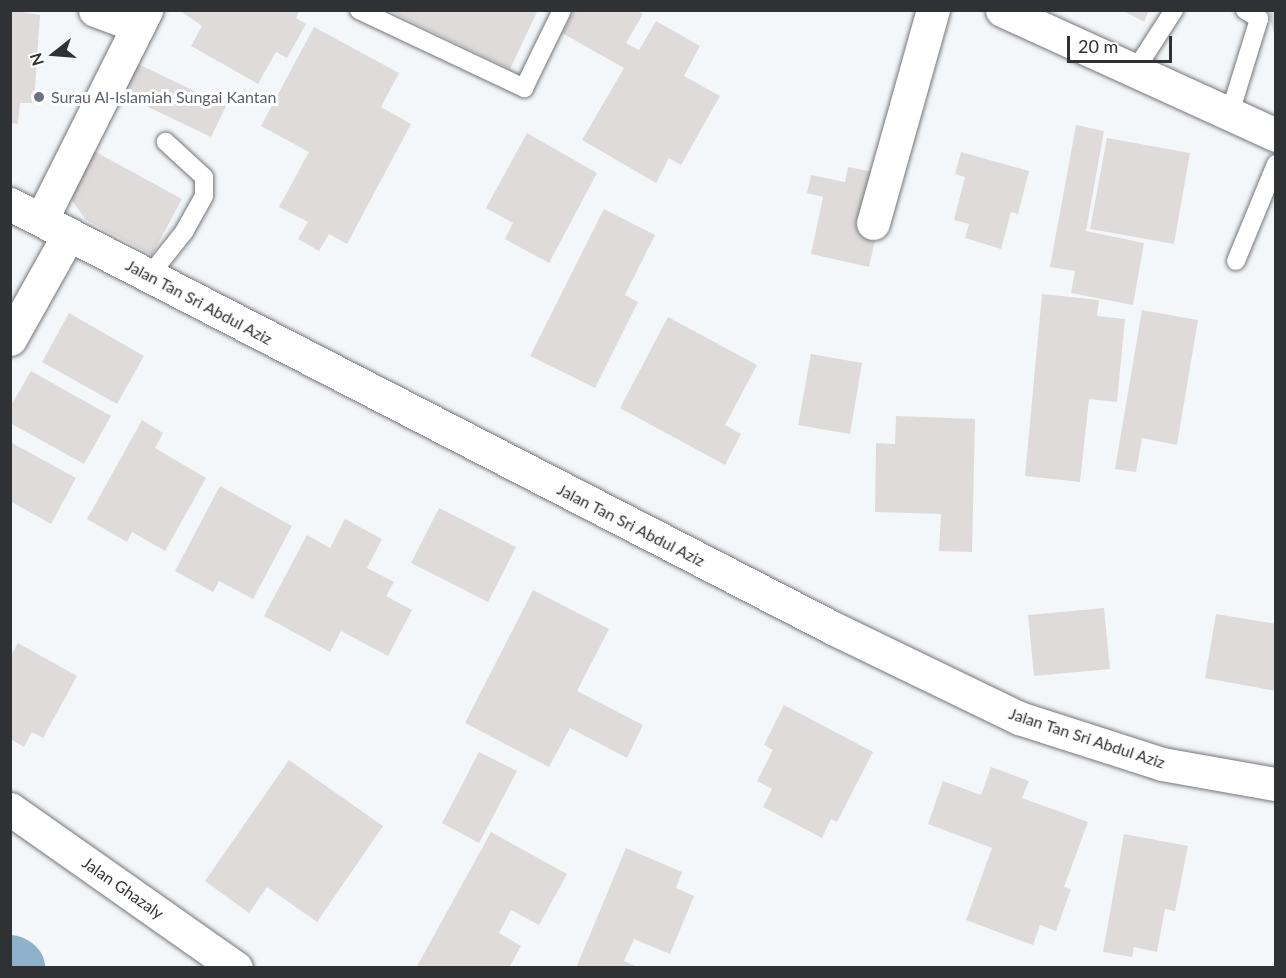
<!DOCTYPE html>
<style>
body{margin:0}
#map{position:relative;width:1286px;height:978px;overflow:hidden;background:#f4f7fa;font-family:Lato,sans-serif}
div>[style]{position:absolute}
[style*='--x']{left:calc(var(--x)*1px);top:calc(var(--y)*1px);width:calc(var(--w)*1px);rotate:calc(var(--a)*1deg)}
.river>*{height:63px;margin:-31.5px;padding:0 31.5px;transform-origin:31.5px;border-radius:31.5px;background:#8eb2cc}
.building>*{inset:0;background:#dfdbda}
.roads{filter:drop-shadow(0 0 2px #75777a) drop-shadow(0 0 2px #75777a)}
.service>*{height:18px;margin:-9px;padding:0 9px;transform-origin:9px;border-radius:9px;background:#fff}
.minor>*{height:33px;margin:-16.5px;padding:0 16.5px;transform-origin:16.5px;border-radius:16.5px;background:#fff}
.secondary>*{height:33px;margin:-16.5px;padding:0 16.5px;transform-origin:16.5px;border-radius:16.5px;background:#fff}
.dots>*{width:16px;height:16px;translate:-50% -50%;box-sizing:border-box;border:3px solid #fff;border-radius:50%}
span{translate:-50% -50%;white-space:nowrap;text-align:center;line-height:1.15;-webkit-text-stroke:6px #fff;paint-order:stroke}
.worship-label{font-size:16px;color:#5b616d}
.left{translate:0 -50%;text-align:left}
.street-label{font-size:16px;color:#303132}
.frame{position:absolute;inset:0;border:12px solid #303132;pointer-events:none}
.north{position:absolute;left:24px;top:24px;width:60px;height:60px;-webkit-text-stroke:4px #fff;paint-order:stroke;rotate:253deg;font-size:16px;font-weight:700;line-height:24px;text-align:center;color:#303132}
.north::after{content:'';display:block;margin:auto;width:21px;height:27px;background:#303132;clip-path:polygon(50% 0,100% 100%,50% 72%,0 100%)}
.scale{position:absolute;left:1067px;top:36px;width:105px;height:27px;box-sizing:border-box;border:3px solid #303132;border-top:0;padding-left:8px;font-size:18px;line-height:21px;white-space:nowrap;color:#303132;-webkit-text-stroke:4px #fff;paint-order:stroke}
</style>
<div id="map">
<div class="river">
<i style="--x:10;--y:966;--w:4;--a:34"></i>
</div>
<div class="building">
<i style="clip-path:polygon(10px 10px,40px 15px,34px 103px,20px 103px,18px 124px,10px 123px)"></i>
<i style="clip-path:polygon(179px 10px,300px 10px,296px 18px,306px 24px,287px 58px,276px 52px,258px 84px,191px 46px,202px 26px)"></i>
<i style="clip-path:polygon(388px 10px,538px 10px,510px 69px)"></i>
<i style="clip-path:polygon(574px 10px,637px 10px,643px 14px,626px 43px,639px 50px,656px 21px,700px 46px,684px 76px,720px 96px,681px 165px,669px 158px,656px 183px,582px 140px,624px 68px,562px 33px)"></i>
<i style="clip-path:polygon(1122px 10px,1149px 10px,1144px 22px)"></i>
<i style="clip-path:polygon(1268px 10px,1276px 10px,1276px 38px,1275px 38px)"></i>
<i style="clip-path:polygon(314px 27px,399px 73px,381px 107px,411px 124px,347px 244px,329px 234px,319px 251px,298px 239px,308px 222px,279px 207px,309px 152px,261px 126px)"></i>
<i style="clip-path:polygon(138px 64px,226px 106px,211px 137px,123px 95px)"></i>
<i style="clip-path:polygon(1076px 125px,1104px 131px,1086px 231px,1144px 243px,1133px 305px,1071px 293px,1075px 271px,1050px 267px)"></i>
<i style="clip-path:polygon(527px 133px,597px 173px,549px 263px,505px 239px,513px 223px,486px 208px)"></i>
<i style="clip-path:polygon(1107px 138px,1190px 153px,1174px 244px,1090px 229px)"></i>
<i style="clip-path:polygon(92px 150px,182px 199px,152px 255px,86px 220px,68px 195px)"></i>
<i style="clip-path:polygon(961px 152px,1029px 171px,1018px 214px,1011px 212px,1001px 249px,965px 238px,969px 224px,954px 220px,965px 177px,955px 174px)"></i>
<i style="clip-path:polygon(848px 167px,874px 172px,886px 192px,869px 267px,811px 254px,823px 197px,807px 193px,811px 175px,845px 182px)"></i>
<i style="clip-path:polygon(604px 209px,655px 235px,625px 295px,638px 302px,595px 388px,530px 356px)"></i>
<i style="clip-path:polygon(1042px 294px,1099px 300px,1097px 316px,1125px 319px,1117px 402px,1089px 399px,1080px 482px,1025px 476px)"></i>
<i style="clip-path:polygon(1142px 310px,1198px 320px,1177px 445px,1142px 438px,1136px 472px,1115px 469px)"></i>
<i style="clip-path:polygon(69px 313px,144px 356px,117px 404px,42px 362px)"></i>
<i style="clip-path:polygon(668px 317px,757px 365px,725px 425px,741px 434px,725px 465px,620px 408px)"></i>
<i style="clip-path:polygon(811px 354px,862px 363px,850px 434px,798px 425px)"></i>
<i style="clip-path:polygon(31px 371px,111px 416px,84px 464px,10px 423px,10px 407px)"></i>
<i style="clip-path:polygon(896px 416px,975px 419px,972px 552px,939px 551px,941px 514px,875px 512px,876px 443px,895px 444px)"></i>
<i style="clip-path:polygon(142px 420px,163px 433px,155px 448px,206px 478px,165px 551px,132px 532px,127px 542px,87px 519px)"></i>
<i style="clip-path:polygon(10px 442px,76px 478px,51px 524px,10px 501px)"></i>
<i style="clip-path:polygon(220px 486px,292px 526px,253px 599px,219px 581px,213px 592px,175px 571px)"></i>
<i style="clip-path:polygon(439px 508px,516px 547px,488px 602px,411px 563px)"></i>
<i style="clip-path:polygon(345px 519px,382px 539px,367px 568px,394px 582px,386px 596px,412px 610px,388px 656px,341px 631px,330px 652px,264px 616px,307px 535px,330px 548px)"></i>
<i style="clip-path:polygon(533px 590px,609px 629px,577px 691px,643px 725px,627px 758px,570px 728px,549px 767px,465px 723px)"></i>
<i style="clip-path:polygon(1104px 608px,1110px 669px,1034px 676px,1028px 615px)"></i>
<i style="clip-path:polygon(1216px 614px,1276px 624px,1276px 691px,1205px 678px)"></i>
<i style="clip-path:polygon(18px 643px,77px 676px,43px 738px,32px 732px,24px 747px,10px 739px,10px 657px)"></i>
<i style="clip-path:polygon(784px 705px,873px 752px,837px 822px,831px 819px,822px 838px,763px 807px,772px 789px,757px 781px,773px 750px,764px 745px)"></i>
<i style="clip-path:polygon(479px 752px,517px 771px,479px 843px,442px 823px)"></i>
<i style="clip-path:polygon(289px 760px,383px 826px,317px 922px,267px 887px,249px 913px,205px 881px)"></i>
<i style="clip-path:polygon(991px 767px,1029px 781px,1022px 798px,1088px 822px,1064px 887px,1071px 889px,1056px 931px,1040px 925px,1033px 945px,966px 920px,992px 848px,928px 824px,943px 781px,981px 795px)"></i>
<i style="clip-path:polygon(491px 832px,567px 874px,539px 925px,511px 910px,499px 933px,521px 946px,509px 968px,416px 968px)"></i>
<i style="clip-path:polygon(1124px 834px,1188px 846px,1175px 911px,1165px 909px,1157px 952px,1134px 947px,1132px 957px,1103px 952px)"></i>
<i style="clip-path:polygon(626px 848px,682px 872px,676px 888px,694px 896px,670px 954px,634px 939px,624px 961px,640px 968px,576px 968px)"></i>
</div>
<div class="roads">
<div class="service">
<i style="--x:359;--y:10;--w:183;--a:25.3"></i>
<i style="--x:524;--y:88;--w:87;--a:-64"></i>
<i style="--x:1134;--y:72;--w:74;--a:-57.2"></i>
<i style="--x:1229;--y:116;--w:102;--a:-72.8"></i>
<i style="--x:1259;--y:19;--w:17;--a:-147"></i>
<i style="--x:1236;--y:261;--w:105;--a:-67.6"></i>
<i style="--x:149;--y:276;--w:56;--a:-51.5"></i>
<i style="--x:184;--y:232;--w:41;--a:-60.9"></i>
<i style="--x:204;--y:196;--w:19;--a:-90"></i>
<i style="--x:204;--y:177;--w:52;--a:-137.4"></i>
</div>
<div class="minor">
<i style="--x:95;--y:10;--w:46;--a:20.4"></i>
<i style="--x:10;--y:204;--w:926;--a:27.26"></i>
<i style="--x:833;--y:628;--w:207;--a:25.8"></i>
<i style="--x:1019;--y:718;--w:150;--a:17.8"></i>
<i style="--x:1162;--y:764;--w:116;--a:10"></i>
<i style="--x:42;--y:218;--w:233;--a:-63.4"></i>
<i style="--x:873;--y:223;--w:221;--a:-74.3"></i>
<i style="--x:10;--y:339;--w:120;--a:-60.7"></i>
<i style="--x:10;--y:809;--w:276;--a:35.1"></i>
</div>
<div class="secondary">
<i style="--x:1002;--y:10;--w:301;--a:24.5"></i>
</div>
</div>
<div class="dots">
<i style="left:39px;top:97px;background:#6b7280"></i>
</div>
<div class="worship-label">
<span class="left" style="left:51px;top:97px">Surau Al-Islamiah Sungai Kantan</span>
</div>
<div class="street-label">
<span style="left:199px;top:302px;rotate:28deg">Jalan Tan Sri Abdul Aziz</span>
<span style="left:631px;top:525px;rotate:27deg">Jalan Tan Sri Abdul Aziz</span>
<span style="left:1087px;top:738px;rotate:18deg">Jalan Tan Sri Abdul Aziz</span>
<span style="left:123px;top:888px;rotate:35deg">Jalan Ghazaly</span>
</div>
<div class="frame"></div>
<div class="north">N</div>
<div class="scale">20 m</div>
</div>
